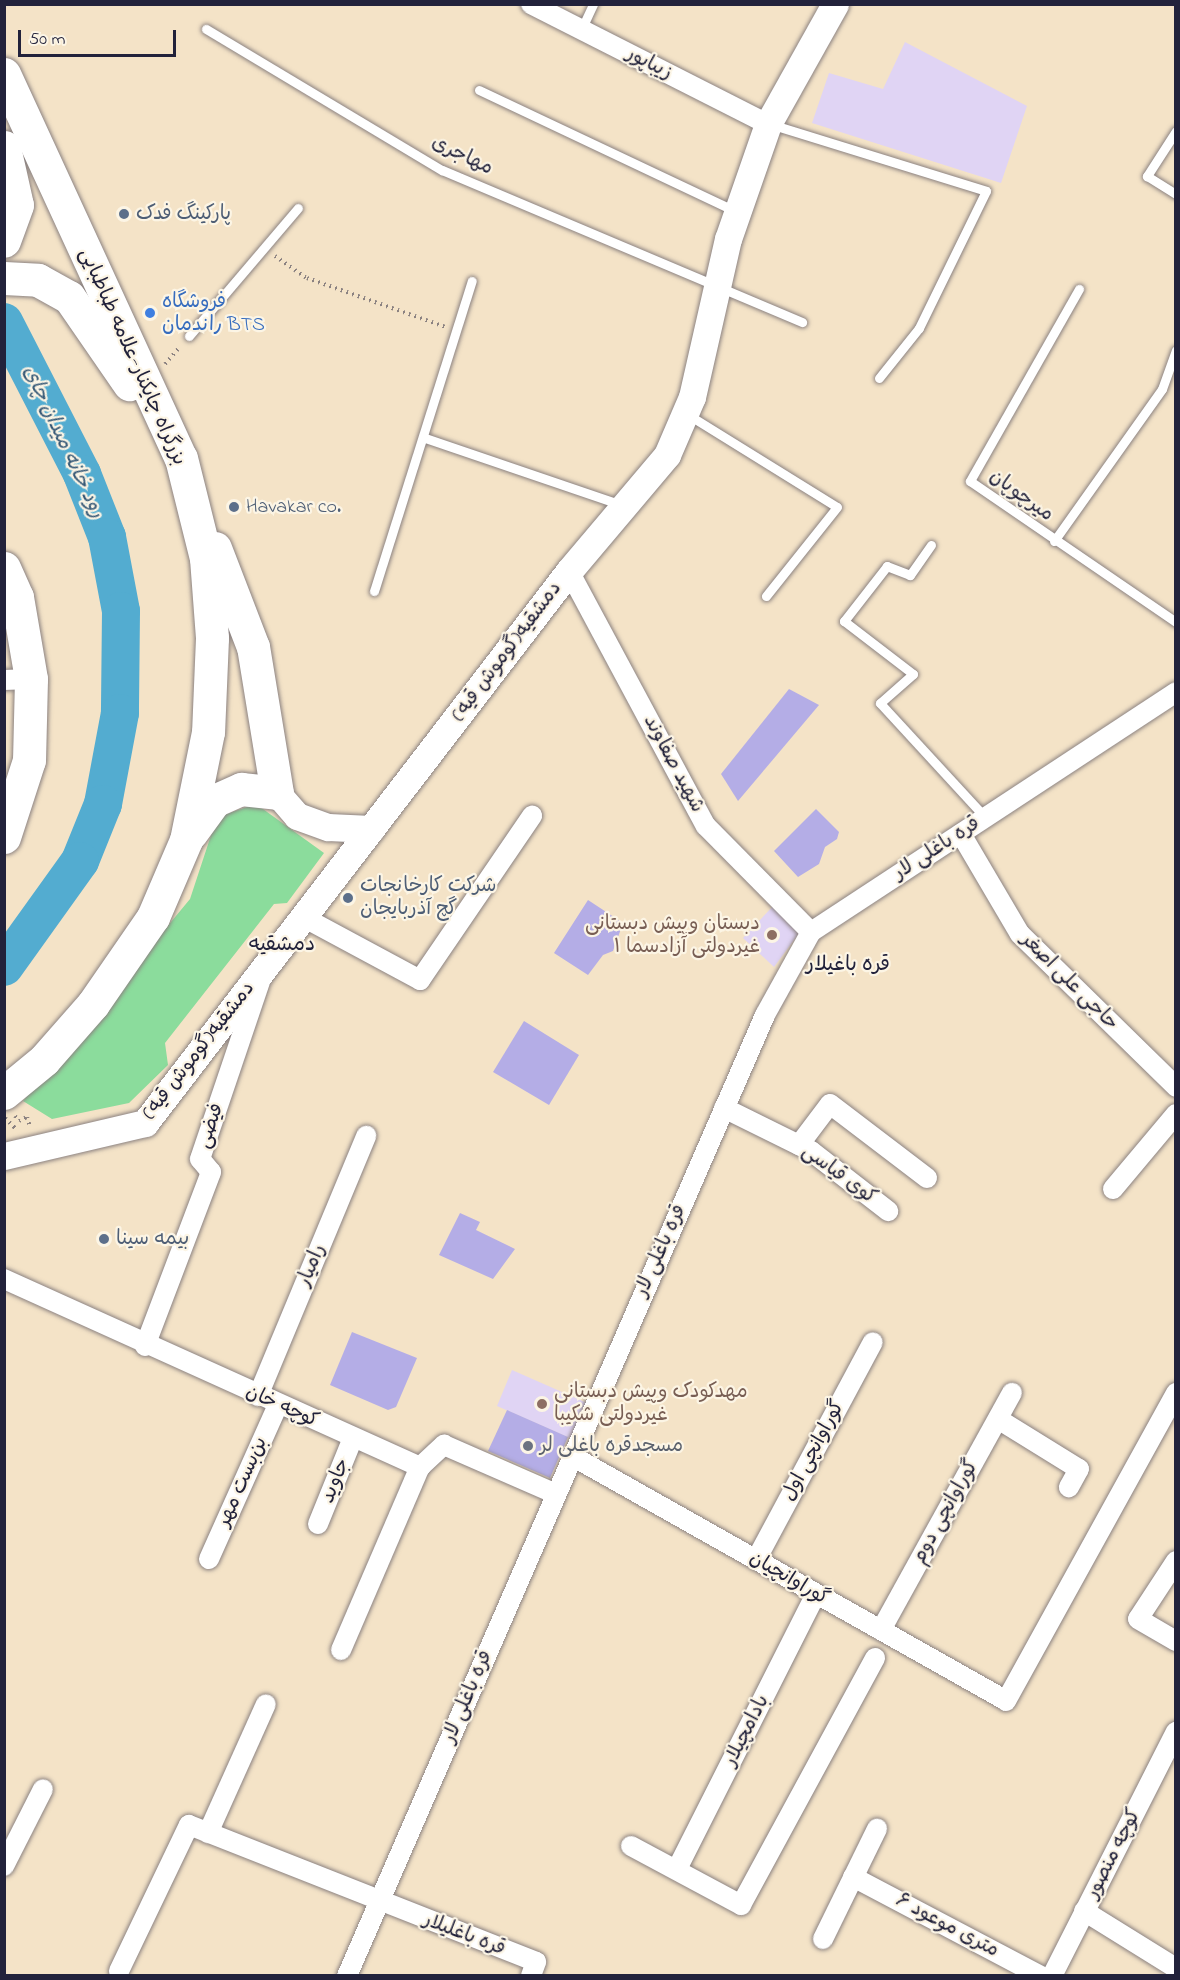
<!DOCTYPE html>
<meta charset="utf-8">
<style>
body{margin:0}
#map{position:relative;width:1180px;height:1980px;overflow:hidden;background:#f4e3c7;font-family:"Indie Flower","Playpen Sans Arabic",sans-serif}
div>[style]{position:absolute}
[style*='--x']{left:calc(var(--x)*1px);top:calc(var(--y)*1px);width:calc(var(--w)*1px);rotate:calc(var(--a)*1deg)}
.built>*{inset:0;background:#e0d4f4}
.green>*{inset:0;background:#8bdc9c}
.river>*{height:38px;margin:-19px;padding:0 19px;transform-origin:19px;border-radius:19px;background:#53acd0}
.building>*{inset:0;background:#b4ade6}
.path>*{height:4px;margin-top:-2px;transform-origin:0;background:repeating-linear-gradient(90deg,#8b8281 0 1.5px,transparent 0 6px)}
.roads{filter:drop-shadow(0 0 2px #8b8281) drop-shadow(0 0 2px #8b8281)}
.lane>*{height:9px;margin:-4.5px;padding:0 4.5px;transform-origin:4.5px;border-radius:4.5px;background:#fff}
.street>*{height:20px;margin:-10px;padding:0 10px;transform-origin:10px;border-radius:10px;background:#fff}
.secondary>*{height:27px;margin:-13.5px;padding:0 13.5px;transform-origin:13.5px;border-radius:13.5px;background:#fff}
.highway>*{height:33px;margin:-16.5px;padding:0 16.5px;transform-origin:16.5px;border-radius:16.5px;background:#fff}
.dots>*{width:16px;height:16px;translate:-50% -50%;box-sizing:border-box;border:3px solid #fcf5e5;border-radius:50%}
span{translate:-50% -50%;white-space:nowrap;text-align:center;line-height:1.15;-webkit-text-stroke:4.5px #fcf5e5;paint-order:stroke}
.street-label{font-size:20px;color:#22223b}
.service-label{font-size:20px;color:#4e5e75}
.left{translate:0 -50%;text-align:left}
.shop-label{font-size:20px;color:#366cbe}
.education-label{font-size:20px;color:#785e54}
.right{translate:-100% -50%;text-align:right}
.worship-label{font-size:20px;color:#5b616d}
.water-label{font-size:21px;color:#365977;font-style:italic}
.neighbourhood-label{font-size:21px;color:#22223b}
.frame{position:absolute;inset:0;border:6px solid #22223b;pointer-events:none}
.scale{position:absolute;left:18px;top:30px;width:158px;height:27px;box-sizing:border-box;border:3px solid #22223b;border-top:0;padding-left:8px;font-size:18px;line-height:21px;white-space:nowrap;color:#22223b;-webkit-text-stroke:4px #fcf5e5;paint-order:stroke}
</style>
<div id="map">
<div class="built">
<i style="clip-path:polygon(905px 42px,1027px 106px,1001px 183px,812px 123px,829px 73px,883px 89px)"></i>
<i style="clip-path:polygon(774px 905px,800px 932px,774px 967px,743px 938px)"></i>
<i style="clip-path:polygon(512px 1370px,587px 1403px,570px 1438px,497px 1406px)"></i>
</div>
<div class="green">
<i style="clip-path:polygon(256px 804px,324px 853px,287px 903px,274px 904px,165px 1043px,168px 1065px,129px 1103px,52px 1119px,23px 1101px,190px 899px,217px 817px)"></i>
</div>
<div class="river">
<i style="--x:4;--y:322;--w:171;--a:62.8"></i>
<i style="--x:82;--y:474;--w:68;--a:68.4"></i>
<i style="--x:107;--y:537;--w:75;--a:79.3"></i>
<i style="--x:121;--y:611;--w:102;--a:90.6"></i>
<i style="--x:120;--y:713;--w:93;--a:100.6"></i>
<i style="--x:103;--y:804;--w:61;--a:112"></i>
<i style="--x:80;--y:861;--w:130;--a:125.6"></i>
</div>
<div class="building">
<i style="clip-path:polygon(789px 689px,819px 705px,738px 801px,721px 774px)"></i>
<i style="clip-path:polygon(816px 809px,839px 832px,837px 839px,825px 847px,819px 864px,798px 877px,774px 851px)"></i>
<i style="clip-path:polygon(588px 900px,623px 923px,613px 951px,603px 955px,588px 975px,554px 953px)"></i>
<i style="clip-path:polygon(524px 1021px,579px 1055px,549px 1105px,493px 1072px)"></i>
<i style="clip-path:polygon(460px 1213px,480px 1222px,476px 1230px,515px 1249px,493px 1279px,439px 1255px)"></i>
<i style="clip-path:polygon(352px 1332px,417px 1358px,396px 1407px,388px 1410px,330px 1385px)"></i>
<i style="clip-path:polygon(507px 1410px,568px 1437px,550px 1478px,488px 1451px)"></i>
</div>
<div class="path">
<i style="--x:275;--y:256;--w:39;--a:35"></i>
<i style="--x:307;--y:278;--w:146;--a:19.5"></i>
<i style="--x:165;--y:364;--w:23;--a:-49"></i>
<i style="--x:15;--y:1116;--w:6;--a:51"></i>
<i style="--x:19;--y:1121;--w:9;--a:-27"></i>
<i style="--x:27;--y:1117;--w:9;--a:72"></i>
<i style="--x:5;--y:1118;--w:17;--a:45"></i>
</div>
<div class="roads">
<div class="lane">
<i style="--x:206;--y:29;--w:275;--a:30.9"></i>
<i style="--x:442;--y:170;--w:391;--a:22.9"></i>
<i style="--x:581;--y:30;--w:29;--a:-65"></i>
<i style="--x:479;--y:90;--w:283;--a:25.3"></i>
<i style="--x:770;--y:124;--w:226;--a:17.2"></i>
<i style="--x:986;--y:191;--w:153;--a:116.1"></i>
<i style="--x:919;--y:328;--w:64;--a:128.7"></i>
<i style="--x:1176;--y:131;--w:54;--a:122.8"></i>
<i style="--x:1147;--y:176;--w:34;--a:32"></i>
<i style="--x:1079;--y:289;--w:221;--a:119.6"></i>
<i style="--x:970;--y:481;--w:250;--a:34.4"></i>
<i style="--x:189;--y:336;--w:168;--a:-49.6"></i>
<i style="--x:687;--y:414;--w:176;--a:31.8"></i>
<i style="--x:837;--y:507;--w:114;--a:128.6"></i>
<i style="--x:425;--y:438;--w:208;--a:18.8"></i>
<i style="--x:1054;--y:541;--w:186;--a:-54.6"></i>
<i style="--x:1162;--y:389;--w:41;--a:-70.3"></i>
<i style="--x:931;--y:545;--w:37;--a:125"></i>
<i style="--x:910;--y:575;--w:25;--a:-159"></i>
<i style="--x:887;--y:566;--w:70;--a:128"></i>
<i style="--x:844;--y:621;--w:87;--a:37.5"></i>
<i style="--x:913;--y:674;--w:44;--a:138.7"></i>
<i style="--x:880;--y:703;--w:155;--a:47.4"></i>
<i style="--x:374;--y:591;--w:325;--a:-72.5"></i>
</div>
<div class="street">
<i style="--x:531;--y:4;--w:266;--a:26.9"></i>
<i style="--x:569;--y:571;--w:289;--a:61.8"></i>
<i style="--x:706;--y:826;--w:149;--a:45.3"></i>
<i style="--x:4;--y:680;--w:27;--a:-2"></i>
<i style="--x:961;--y:834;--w:116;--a:59.5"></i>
<i style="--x:1020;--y:934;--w:219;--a:44.4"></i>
<i style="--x:303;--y:917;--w:133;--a:28.3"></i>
<i style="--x:420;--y:980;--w:199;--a:-55.7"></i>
<i style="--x:724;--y:1108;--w:97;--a:26.3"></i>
<i style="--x:811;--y:1151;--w:98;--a:37.9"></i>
<i style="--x:799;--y:1145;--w:51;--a:-52.9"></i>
<i style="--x:830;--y:1104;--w:122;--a:37.3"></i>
<i style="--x:1113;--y:1189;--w:98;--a:-50"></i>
<i style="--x:4;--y:1279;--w:457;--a:24.3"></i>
<i style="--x:420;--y:1467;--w:33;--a:-43"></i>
<i style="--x:444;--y:1445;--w:122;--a:23.6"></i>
<i style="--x:145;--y:1346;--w:186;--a:-69.2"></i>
<i style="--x:211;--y:1172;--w:17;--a:-130"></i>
<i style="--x:200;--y:1159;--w:187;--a:-71.3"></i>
<i style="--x:258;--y:1396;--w:282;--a:-67.4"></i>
<i style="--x:998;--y:1419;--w:95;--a:31.7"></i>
<i style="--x:1079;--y:1469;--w:21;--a:119"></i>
<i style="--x:572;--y:1456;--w:498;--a:29.4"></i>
<i style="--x:1006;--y:1701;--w:352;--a:-61.1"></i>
<i style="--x:318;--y:1524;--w:93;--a:-67.9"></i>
<i style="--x:209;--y:1559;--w:169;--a:-65.9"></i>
<i style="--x:756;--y:1560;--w:247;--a:-61.8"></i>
<i style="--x:1176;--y:1561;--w:69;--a:123.2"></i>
<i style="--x:1138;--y:1619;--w:44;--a:30.1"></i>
<i style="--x:881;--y:1630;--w:271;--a:-61.1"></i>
<i style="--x:341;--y:1650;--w:199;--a:-66.7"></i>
<i style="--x:208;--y:1833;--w:141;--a:-65.8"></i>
<i style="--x:631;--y:1846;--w:125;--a:28.2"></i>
<i style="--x:741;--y:1905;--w:281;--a:-61.5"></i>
<i style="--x:4;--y:1866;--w:86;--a:-63.1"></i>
<i style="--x:677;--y:1869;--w:308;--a:-63.2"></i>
<i style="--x:853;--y:1877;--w:212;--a:27.8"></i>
<i style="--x:1084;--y:1911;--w:108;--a:31.8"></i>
<i style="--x:823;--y:1939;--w:123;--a:-63.9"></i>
<i style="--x:119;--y:1971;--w:162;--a:-64.4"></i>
<i style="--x:189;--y:1825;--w:373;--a:21.5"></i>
<i style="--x:536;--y:1962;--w:15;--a:110"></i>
<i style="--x:347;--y:1976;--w:1048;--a:-66.49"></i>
<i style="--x:765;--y:1015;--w:95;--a:-61"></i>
<i style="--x:811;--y:932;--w:437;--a:-33.3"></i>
<i style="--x:1052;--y:1976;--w:274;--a:-63.1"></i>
</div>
<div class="secondary">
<i style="--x:277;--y:793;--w:30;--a:49"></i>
<i style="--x:297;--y:816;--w:33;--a:20"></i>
<i style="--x:328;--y:827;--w:43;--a:2.7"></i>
<i style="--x:4;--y:1156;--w:145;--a:-13.2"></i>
<i style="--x:145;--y:1123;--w:696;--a:-52.47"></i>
<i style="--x:569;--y:571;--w:152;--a:-49.8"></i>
<i style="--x:667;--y:455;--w:63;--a:-66.7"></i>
<i style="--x:692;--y:397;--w:162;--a:-77.2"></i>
<i style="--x:728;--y:239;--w:122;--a:-70.8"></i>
<i style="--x:768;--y:124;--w:137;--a:-60.8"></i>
</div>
<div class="highway">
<i style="--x:4;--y:74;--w:423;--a:65.3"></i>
<i style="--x:181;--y:458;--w:103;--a:76"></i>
<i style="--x:206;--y:558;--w:80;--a:85.7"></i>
<i style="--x:212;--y:638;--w:94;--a:92.4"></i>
<i style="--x:208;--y:732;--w:110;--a:101.5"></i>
<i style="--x:186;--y:840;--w:84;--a:113.2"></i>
<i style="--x:153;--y:917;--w:106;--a:124.6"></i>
<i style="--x:93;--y:1004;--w:74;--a:131.2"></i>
<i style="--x:44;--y:1060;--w:52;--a:140.5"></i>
<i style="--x:4;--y:147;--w:59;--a:77.4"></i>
<i style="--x:17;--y:205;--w:38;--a:110"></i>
<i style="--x:4;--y:278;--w:34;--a:3"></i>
<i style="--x:38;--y:280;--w:35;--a:29"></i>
<i style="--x:69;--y:297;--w:106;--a:55.4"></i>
<i style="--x:4;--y:568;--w:32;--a:66"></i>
<i style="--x:17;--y:597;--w:83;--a:80.3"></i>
<i style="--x:31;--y:679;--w:81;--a:91.4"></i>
<i style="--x:29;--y:760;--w:81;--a:108"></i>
<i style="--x:191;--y:833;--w:39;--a:-54"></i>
<i style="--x:214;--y:801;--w:30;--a:-24"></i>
<i style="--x:241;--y:789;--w:36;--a:6"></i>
<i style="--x:277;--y:793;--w:148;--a:-99.3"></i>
<i style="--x:253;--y:647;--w:106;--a:-111"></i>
</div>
</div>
<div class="dots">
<i style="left:124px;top:214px;background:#5c6f8a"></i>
<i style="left:150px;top:313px;background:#3f7fe0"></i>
<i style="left:234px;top:507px;background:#5c6f8a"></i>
<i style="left:348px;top:898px;background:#5c6f8a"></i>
<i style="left:772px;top:935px;background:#8d6e63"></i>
<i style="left:104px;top:1239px;background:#5c6f8a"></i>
<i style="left:542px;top:1404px;background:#8d6e63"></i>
<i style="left:528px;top:1446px;background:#6b7280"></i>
</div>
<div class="street-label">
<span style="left:649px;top:64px;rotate:27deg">زیباپور</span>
<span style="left:462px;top:156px;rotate:26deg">مهاجری</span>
<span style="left:132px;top:357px;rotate:66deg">بزرگراه چایکنار-علامه طباطبایی</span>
<span style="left:1021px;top:496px;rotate:36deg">میرچوپان</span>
<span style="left:507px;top:652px;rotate:-53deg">دمشقیه(گوموش قیه)</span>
<span style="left:673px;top:764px;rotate:62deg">شهید صفاوند</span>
<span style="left:937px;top:849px;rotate:-33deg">قره باغلی لار</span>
<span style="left:1069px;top:982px;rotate:45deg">حاجی علی اصغر</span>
<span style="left:199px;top:1051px;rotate:-52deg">دمشقیه(گوموش قیه)</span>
<span style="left:211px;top:1126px;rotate:-71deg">فیضی</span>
<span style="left:839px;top:1175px;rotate:36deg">کوی قیاسی</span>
<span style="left:661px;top:1251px;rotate:-66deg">قره باغلی لار</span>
<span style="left:312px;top:1266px;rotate:-67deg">رامیار</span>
<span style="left:282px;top:1407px;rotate:24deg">کوچه خان</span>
<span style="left:814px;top:1451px;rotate:-62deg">گوراوانچی اول</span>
<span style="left:336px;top:1481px;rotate:-68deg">جاوید</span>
<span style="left:243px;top:1482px;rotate:-66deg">بن‌بست مهر</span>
<span style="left:946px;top:1512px;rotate:-61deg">گوراوانچی دوم</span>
<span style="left:789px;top:1579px;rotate:30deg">گوراوانچیان</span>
<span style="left:468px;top:1697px;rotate:-67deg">قره باغلی لار</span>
<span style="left:747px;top:1731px;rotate:-63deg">بادامچیلار</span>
<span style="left:1114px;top:1854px;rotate:-63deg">کوچه منصور</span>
<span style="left:947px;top:1926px;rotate:28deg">۶ متری موعود</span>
<span style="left:464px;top:1935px;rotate:21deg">قره باغلیلار</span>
</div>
<div class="service-label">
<span class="left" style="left:136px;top:214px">پارکینگ فدک</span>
<span class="left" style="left:246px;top:507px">Havakar co.</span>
<span class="left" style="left:360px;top:898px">شرکت کارخانجات<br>گچ آذربایجان</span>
<span class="left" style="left:116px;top:1239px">بیمه سینا</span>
</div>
<div class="shop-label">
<span class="left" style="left:162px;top:314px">فروشگاه<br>راندمان BTS</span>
</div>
<div class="education-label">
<span class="right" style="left:760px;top:936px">دبستان وپیش دبستانی<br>غیردولتی آزادسما ۱</span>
<span class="left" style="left:554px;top:1404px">مهدکودک وپیش دبستانی<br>غیردولتی شکیبا</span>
</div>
<div class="worship-label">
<span class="left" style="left:540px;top:1446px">مسجدقره باغلی لر</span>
</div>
<div class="water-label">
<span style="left:63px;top:442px;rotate:65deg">رود خانه میدان چای</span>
</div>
<div class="neighbourhood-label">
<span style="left:282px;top:945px">دمشقیه</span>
<span style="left:848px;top:965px">قره باغیلار</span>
</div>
<div class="frame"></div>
<div class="scale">50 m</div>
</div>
